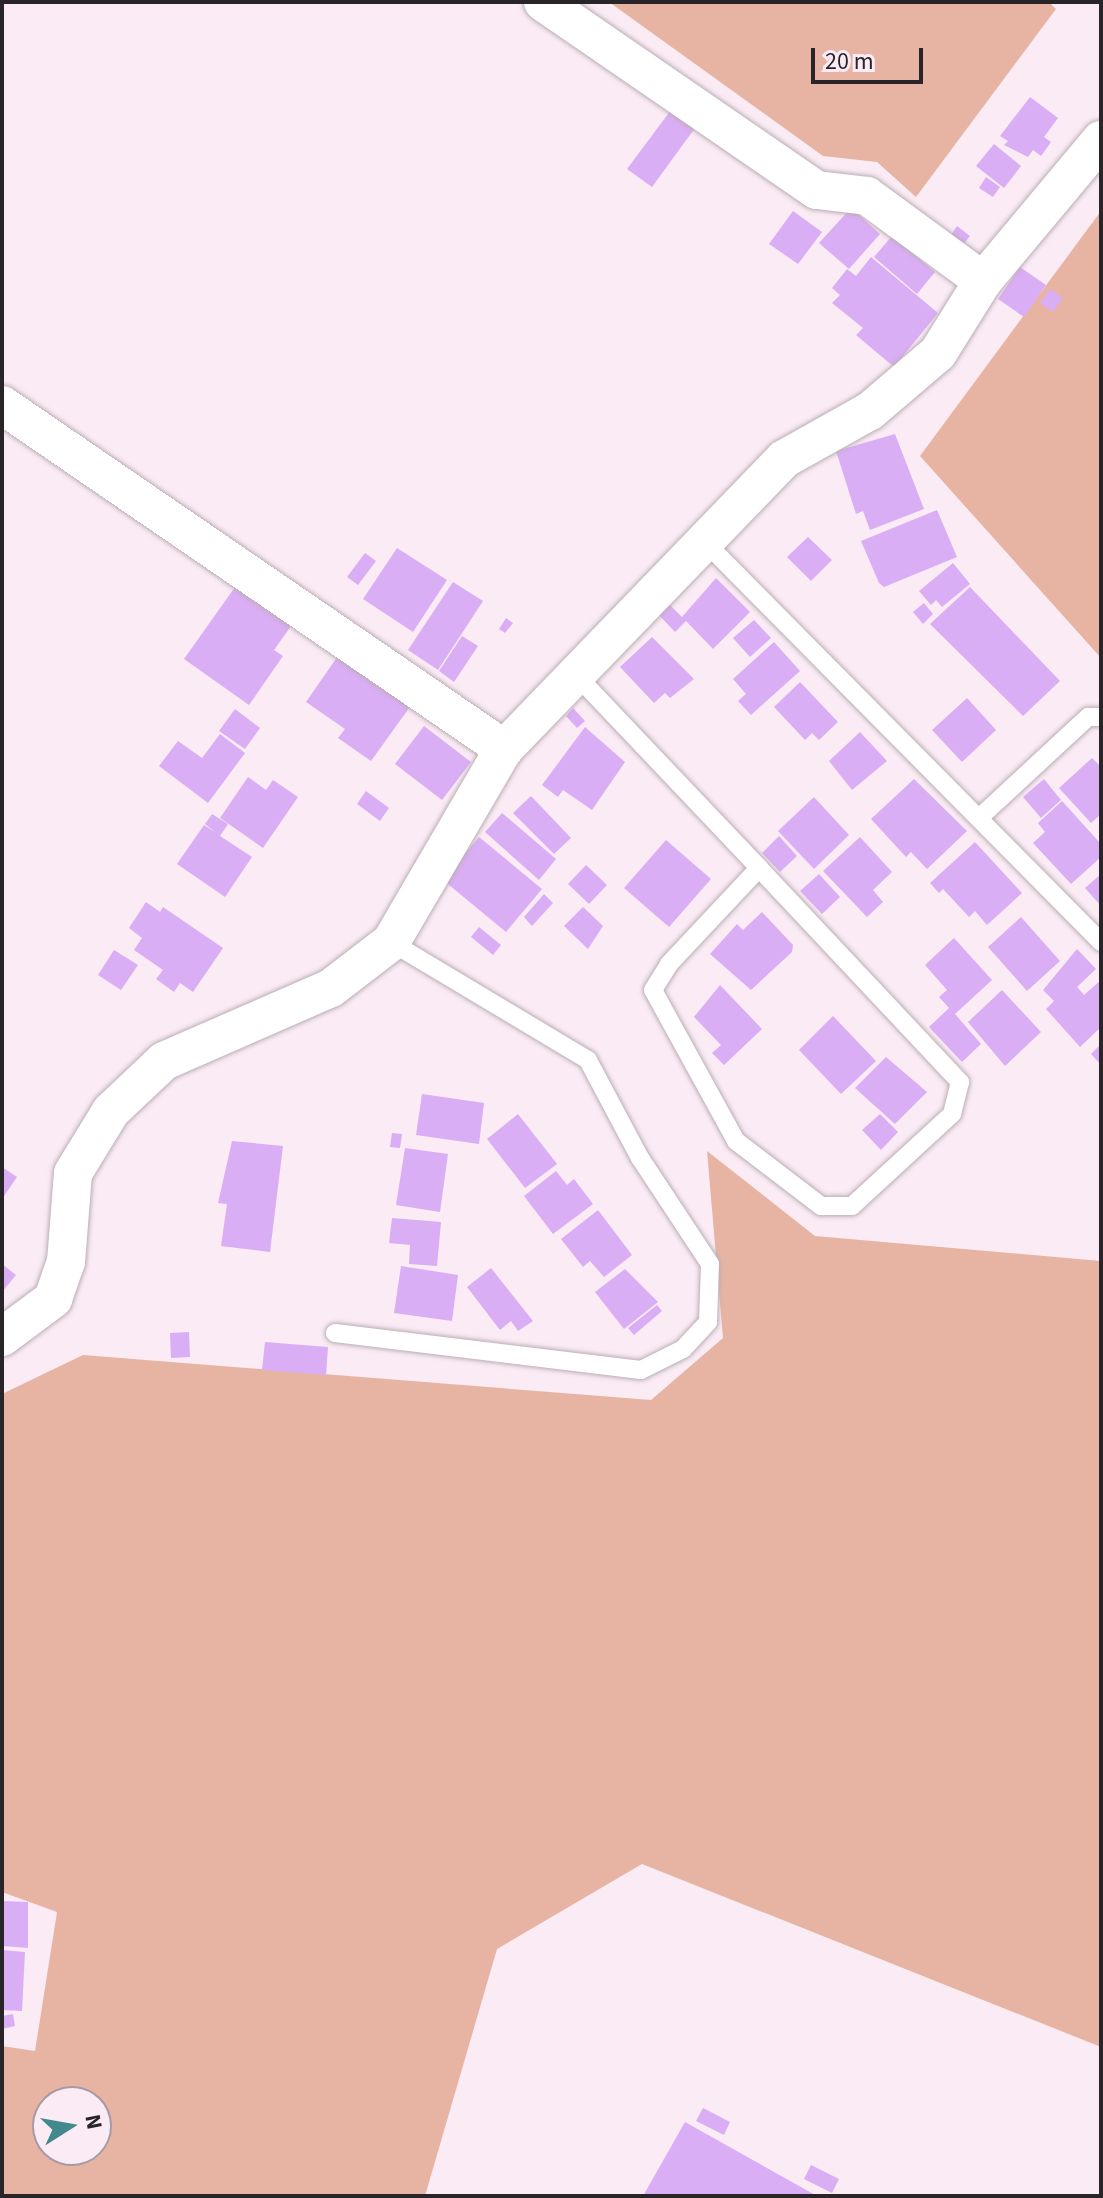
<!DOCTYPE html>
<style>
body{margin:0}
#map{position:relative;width:1103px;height:2198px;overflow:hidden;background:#faebf4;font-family:"Source Sans 3",sans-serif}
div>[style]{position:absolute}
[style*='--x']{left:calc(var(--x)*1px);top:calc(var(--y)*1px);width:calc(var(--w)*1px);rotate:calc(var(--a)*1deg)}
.green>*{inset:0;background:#e7b4a4}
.building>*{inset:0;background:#daaef4}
.roads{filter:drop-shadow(0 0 2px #bbadb5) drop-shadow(0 0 2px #bbadb5)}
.lane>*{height:18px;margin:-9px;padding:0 9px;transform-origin:9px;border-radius:9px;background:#fff}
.street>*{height:38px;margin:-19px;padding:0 19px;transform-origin:19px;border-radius:19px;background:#fff}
span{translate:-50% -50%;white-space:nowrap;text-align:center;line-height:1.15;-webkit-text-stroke:6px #faebf4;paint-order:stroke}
.frame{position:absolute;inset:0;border:4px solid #292427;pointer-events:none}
.north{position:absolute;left:32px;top:2086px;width:80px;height:80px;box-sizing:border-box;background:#faebf4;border:2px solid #a69ba2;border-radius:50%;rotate:79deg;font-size:22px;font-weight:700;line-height:32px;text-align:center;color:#292427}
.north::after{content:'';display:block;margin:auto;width:28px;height:36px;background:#41898c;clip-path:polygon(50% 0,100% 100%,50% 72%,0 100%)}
.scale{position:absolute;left:811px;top:48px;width:112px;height:36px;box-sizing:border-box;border:4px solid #292427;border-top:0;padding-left:10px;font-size:24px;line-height:28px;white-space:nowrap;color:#292427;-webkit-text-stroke:6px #faebf4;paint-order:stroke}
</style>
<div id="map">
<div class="green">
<i style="clip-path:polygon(609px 2px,1049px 2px,1056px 9px,916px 197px,877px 162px,823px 156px)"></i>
<i style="clip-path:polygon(1101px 211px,1101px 658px,920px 456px)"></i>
<i style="clip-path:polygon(evenodd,707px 1151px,815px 1236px,1101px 1261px,1101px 2047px,642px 1864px,497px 1949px,425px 2196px,2px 2196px,2px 2046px,35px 2051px,57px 1912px,2px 1892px,2px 1394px,83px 1355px,651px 1400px,723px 1338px,707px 1151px,48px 2102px,96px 2102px,96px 2150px,48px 2150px,48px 2102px)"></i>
</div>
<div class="building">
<i style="clip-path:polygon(1030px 97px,1058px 118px,1044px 137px,1051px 142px,1041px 156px,1033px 150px,1028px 157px,1004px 145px,1008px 141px,1000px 136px)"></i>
<i style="clip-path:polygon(671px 110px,695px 128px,652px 187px,627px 169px)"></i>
<i style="clip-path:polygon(994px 144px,1021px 166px,1004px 188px,976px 166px)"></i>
<i style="clip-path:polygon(986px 177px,1000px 187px,993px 197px,979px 188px)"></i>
<i style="clip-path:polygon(851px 208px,880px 234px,849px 269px,819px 243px)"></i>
<i style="clip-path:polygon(793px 211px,822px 232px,798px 264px,769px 244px)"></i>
<i style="clip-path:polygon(957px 226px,970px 236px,961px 247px,949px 238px)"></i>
<i style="clip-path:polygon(892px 236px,935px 272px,917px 294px,874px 257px)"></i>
<i style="clip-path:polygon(871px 257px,938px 313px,894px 367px,856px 335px,863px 328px,832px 303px,840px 295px,832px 288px,847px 269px,856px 276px)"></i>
<i style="clip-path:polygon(1020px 267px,1046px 285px,1024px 317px,998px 299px)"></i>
<i style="clip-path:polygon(1050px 289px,1063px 298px,1053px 312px,1040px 303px)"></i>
<i style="clip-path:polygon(895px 434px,924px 509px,870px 530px,863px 511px,856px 514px,836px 451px)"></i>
<i style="clip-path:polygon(937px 510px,957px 557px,884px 587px,879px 583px,861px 541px)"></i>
<i style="clip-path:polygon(808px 537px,832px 560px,811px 581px,787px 557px)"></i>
<i style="clip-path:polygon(397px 548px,447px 580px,413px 632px,363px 599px)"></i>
<i style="clip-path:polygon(365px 553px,376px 561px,358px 585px,347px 577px)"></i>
<i style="clip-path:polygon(953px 563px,970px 584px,942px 607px,936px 600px,931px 605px,919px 591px)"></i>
<i style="clip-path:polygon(716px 578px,750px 612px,713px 649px,686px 621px,675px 632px,657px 613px,667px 602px,682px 617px)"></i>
<i style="clip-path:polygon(240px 580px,296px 619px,274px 650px,283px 656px,249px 705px,184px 659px)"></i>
<i style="clip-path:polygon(453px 582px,483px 601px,438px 670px,408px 650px)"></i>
<i style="clip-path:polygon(970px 587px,1060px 681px,1023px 716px,930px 624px)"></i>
<i style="clip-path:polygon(924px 603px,933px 614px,923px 624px,913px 612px)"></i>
<i style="clip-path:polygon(506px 618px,513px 623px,505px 633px,499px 629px)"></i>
<i style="clip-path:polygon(754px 620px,771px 638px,750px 657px,733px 638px)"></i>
<i style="clip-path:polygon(462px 636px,478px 646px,454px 682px,439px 671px)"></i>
<i style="clip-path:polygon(652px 637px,694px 679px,670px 698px,665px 693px,654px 703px,620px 667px)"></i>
<i style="clip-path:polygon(774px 642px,800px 671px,751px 715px,738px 701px,746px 694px,733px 679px)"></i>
<i style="clip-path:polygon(340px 653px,412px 704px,371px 761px,338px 738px,345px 729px,306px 702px)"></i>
<i style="clip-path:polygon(800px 682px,838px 722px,819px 740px,812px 733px,805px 740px,774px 707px)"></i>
<i style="clip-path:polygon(967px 698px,996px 730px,962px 762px,932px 730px)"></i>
<i style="clip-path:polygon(573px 708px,585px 721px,577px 728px,566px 716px)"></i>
<i style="clip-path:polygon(235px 709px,260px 728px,245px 749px,219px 731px)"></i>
<i style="clip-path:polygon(424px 726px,471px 762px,442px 800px,395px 764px)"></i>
<i style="clip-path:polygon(585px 727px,625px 762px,592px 810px,563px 790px,558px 797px,542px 785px)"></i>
<i style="clip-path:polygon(860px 732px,887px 761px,852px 790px,829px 761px)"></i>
<i style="clip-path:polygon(220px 734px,245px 753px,208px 803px,159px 766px,178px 741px,202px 758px)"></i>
<i style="clip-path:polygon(1092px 758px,1101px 767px,1101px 814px,1091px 823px,1059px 788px)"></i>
<i style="clip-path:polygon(248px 777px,266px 790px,273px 780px,298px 797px,263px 848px,220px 818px)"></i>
<i style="clip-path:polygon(914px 779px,967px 831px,927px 869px,911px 852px,906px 857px,871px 819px)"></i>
<i style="clip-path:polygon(1044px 779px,1061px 800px,1041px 818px,1023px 797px)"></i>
<i style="clip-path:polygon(366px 791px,389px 808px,380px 821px,357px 804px)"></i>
<i style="clip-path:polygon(531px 796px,571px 838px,554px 854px,513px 813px)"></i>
<i style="clip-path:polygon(814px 797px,849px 835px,814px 869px,778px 831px)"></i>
<i style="clip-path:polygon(1062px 801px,1101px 844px,1101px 857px,1071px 884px,1033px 843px,1045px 832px,1038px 823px)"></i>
<i style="clip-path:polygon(502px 813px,556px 859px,539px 880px,485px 832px)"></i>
<i style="clip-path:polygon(212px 814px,228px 824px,220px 836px,252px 857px,225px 897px,177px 864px,204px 825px,215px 832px,205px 824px)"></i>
<i style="clip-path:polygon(779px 836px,797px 856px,780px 872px,762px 853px)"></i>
<i style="clip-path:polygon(479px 837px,542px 889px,506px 932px,443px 880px)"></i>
<i style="clip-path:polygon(860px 837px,892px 872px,873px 890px,883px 902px,867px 917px,823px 871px)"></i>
<i style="clip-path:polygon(666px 840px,711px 879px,669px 927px,624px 888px)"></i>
<i style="clip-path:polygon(975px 842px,1022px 893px,987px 925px,975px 911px,969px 917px,943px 889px,939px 893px,930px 883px)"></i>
<i style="clip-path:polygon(586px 865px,607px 885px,589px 904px,568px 884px)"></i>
<i style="clip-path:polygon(819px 874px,840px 897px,822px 914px,800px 891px)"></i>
<i style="clip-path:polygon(1101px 874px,1101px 906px,1085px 888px)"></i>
<i style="clip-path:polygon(544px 894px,553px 903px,532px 926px,524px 917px)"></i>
<i style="clip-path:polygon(146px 902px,160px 912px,163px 907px,223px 948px,193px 992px,180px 983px,174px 992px,156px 979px,163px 970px,134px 950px,142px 938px,129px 928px)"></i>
<i style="clip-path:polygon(583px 907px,603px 926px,588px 949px,564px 926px)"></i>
<i style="clip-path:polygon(762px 912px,793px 945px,792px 952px,751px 990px,710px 954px,737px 924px,743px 930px)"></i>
<i style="clip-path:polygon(1021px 917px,1060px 961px,1027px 991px,988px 947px)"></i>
<i style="clip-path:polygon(479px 927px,501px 945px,493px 955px,471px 937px)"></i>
<i style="clip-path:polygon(954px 938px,992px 980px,955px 1014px,981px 1044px,962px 1062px,929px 1027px,949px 1008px,939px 997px,947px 990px,925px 965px)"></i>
<i style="clip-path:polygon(1077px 949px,1096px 969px,1077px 987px,1084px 995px,1101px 980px,1101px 1027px,1080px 1047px,1046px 1009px,1054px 1001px,1043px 990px)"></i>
<i style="clip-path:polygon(114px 950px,138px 965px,121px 990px,98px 975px)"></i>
<i style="clip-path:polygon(720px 985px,762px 1029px,724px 1065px,712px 1053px,721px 1045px,694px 1017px)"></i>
<i style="clip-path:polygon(1002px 990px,1041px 1032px,1005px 1066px,968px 1022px)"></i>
<i style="clip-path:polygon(833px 1016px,876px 1061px,841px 1094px,799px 1050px)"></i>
<i style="clip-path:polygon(1101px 1044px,1101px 1065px,1091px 1054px)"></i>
<i style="clip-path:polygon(886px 1057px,927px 1092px,895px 1124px,855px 1088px)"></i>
<i style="clip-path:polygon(422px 1094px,484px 1103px,479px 1144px,416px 1135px)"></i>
<i style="clip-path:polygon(518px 1114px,557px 1164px,525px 1188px,487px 1139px)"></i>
<i style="clip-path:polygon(880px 1114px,898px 1132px,881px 1150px,862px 1130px)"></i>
<i style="clip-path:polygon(392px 1133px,402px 1134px,400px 1148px,390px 1147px)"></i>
<i style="clip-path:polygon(232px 1141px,283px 1146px,270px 1252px,221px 1246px,227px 1204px,218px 1203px)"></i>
<i style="clip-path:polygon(405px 1148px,448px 1154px,440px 1212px,396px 1205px)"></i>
<i style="clip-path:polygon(2px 1167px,17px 1177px,2px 1199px)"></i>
<i style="clip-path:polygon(556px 1171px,567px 1185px,574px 1179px,593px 1204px,553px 1234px,524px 1196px)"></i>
<i style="clip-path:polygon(598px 1210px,632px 1255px,604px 1277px,590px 1261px,583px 1267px,561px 1239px)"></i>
<i style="clip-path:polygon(392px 1218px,441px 1222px,437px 1266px,409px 1264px,410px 1245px,389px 1243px)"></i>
<i style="clip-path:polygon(2px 1264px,16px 1275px,2px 1292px)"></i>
<i style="clip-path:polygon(401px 1266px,458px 1275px,452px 1321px,394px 1313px)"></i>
<i style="clip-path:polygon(491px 1268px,533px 1321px,518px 1331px,511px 1321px,500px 1330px,467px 1287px)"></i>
<i style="clip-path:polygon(625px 1269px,658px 1302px,624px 1329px,595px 1292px)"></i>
<i style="clip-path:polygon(657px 1305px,662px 1311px,634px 1335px,628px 1328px)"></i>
<i style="clip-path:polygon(189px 1332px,190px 1357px,171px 1358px,170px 1333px)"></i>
<i style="clip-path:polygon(265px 1342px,328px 1347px,326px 1375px,262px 1370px)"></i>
<i style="clip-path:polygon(2px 1901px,28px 1902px,28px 1948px,2px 1946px)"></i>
<i style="clip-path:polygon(2px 1950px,25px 1952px,22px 2011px,2px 2010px)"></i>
<i style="clip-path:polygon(13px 2014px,15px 2026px,2px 2029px,2px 2016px)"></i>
<i style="clip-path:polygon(703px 2108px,730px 2122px,724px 2135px,696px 2121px)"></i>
<i style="clip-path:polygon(685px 2122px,817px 2196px,643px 2196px)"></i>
<i style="clip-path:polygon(811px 2165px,839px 2179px,832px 2193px,804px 2179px)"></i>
</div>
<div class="roads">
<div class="lane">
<i style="--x:702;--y:539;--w:567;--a:45.29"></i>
<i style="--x:578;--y:677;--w:263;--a:46.5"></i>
<i style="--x:759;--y:868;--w:294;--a:46.8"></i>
<i style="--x:960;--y:1082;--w:33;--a:104"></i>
<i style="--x:952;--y:1114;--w:136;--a:137.4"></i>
<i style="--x:852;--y:1206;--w:31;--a:180"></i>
<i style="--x:821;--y:1206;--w:107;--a:-142.6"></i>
<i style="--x:736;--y:1141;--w:172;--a:-118.8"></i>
<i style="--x:653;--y:990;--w:31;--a:-58"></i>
<i style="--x:669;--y:964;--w:132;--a:-46.8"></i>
<i style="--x:979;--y:818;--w:149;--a:-42.8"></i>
<i style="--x:1088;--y:717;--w:13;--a:0"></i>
<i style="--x:335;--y:1333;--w:308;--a:6.9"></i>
<i style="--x:641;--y:1370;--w:47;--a:-26.6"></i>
<i style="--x:683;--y:1349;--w:37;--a:-47"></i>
<i style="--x:708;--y:1322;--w:58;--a:-88"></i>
<i style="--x:710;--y:1264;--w:127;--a:-123.4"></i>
<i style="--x:640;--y:1158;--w:111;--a:-118"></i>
<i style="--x:588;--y:1060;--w:230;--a:-149.1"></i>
</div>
<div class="street">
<i style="--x:543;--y:2;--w:332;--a:34.5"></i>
<i style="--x:817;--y:190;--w:50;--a:6.8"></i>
<i style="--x:867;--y:196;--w:144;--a:36.2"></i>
<i style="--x:2;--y:405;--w:609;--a:34.42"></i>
<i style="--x:2;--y:1337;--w:64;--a:-36.7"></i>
<i style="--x:53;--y:1299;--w:39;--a:-71"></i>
<i style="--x:66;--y:1262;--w:89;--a:-85.5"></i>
<i style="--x:73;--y:1173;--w:73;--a:-58.5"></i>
<i style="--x:111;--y:1111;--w:73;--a:-43.3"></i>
<i style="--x:164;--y:1061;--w:182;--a:-23.6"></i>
<i style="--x:331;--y:988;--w:76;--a:-37.5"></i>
<i style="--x:391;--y:942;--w:224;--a:-59.7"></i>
<i style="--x:504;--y:749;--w:403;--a:-46"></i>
<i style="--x:784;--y:459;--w:98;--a:-29.2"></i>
<i style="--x:870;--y:411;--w:89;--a:-40.5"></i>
<i style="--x:938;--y:353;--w:85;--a:-58"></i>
<i style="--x:983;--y:281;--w:184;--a:-50.1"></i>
</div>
</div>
<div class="frame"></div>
<div class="north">N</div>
<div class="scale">20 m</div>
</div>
